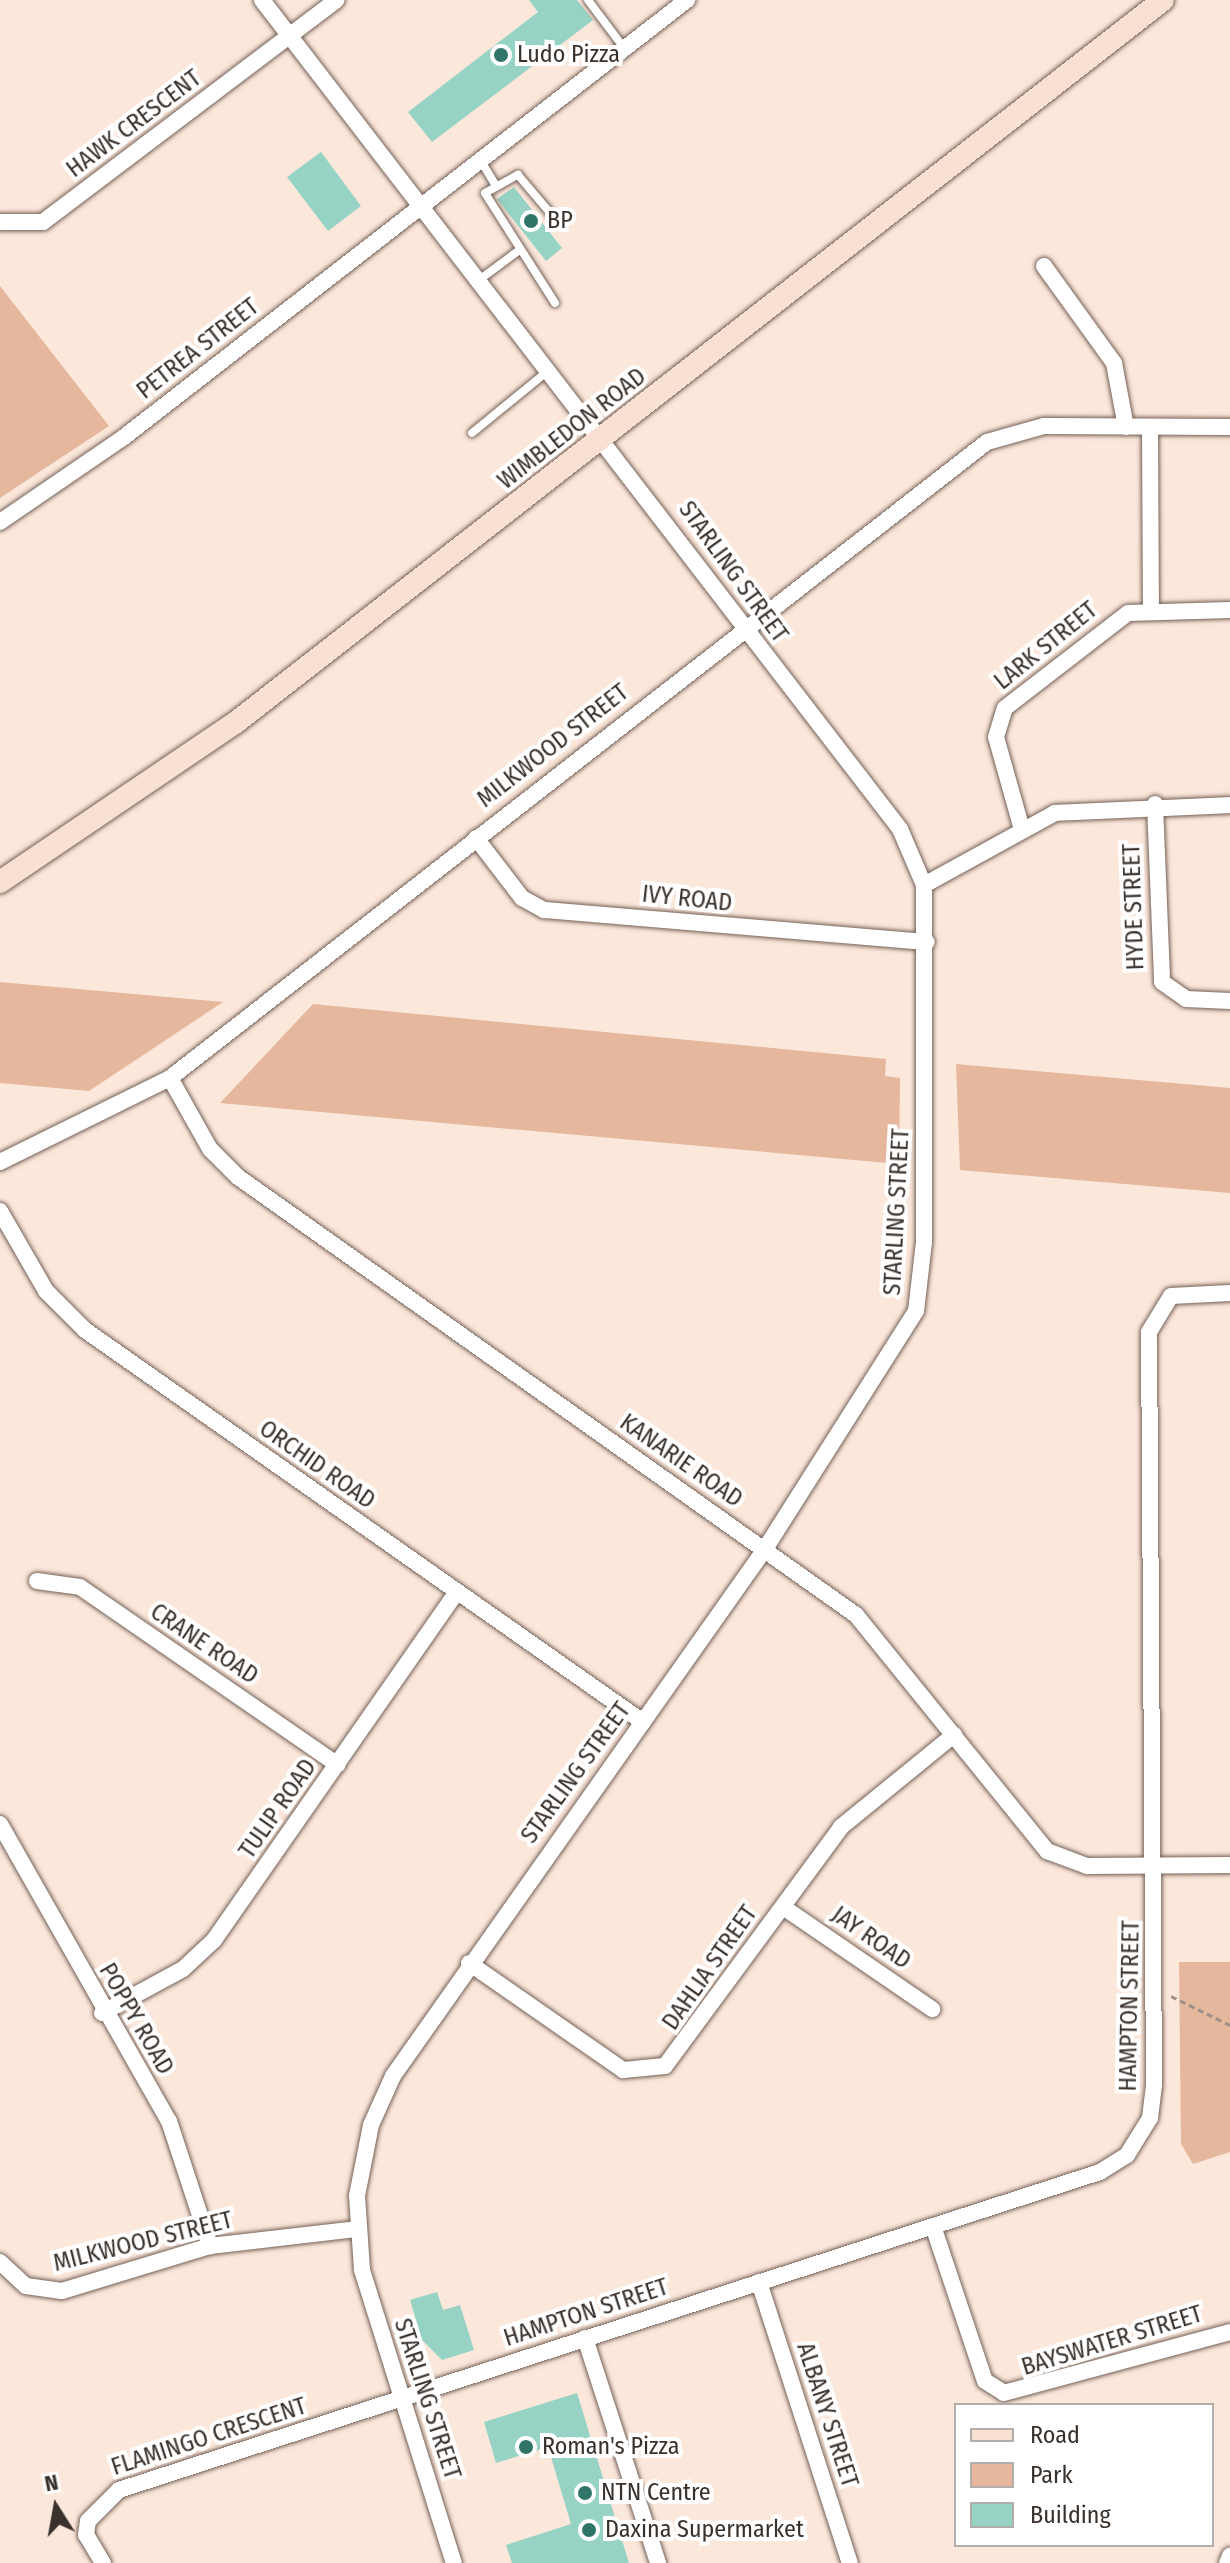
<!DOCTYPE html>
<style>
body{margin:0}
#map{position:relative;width:1230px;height:2563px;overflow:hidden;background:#fce7db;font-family:"Fira Sans Condensed",sans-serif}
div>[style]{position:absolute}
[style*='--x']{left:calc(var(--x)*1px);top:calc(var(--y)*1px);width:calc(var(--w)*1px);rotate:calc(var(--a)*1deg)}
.green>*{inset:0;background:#e5b89d}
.building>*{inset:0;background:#96d3c5}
.path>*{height:3px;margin-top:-1.5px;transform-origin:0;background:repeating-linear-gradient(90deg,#9d8e86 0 6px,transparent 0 10px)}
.roads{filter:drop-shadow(0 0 2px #736156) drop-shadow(0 0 2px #736156)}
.lane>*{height:8px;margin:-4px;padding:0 4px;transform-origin:4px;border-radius:4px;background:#fff}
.street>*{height:16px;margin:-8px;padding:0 8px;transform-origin:8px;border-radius:8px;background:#fff}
.secondary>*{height:22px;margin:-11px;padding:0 11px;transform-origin:11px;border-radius:11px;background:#f8e1d2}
.dots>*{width:22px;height:22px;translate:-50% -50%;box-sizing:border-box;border:4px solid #fff;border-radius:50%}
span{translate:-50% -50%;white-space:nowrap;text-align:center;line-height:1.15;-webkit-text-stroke:8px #fff;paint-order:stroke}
.poi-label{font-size:24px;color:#39312c}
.left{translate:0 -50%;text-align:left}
.street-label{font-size:24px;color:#39312c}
.legend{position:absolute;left:954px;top:2403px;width:260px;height:144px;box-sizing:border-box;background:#fff;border:2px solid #b0adab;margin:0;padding:10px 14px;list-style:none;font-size:24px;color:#39312c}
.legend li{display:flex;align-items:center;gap:16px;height:40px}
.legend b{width:40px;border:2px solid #b0adab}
.north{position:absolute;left:16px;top:2467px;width:80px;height:80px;-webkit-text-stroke:6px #fff;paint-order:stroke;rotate:349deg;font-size:22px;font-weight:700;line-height:32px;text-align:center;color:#39312c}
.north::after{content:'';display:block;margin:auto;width:28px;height:36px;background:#39312c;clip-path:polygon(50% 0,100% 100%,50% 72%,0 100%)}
</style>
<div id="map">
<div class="green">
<i style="clip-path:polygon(0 286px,109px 426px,0 498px)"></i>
<i style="clip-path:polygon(0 982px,223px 1002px,89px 1091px,0 1083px)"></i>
<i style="clip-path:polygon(313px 1004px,886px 1059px,885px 1076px,900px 1078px,899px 1164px,220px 1103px)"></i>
<i style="clip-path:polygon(956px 1064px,1230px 1088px,1230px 1193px,960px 1170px)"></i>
<i style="clip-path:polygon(1179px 1962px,1230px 1962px,1230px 2152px,1193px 2164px,1181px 2144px)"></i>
</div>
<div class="building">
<i style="clip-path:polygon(529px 0,577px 0,593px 20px,432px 142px,408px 112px,538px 12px)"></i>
<i style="clip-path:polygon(321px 152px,361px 206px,328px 231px,287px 177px)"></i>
<i style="clip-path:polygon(514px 187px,562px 248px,546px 261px,497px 199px)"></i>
<i style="clip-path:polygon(437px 2292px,443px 2310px,460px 2305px,474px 2350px,442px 2360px,422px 2340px,410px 2300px)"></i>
<i style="clip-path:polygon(577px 2393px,629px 2563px,512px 2563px,506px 2545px,571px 2524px,548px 2447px,496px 2463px,484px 2422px)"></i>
</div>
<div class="path">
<i style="--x:1171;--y:1996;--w:66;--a:26.2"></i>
</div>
<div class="roads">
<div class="lane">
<i style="--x:588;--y:0;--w:60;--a:53.1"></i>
<i style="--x:481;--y:161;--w:27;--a:59"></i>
<i style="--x:479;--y:280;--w:49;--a:-36.6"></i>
<i style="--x:555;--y:303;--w:130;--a:-122.5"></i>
<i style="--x:485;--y:193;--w:38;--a:-29"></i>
<i style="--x:518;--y:175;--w:60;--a:49.7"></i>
<i style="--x:472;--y:433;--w:99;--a:-39.3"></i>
</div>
<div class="street">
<i style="--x:262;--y:0;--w:1046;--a:52.42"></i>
<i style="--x:900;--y:829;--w:61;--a:66.8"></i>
<i style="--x:924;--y:885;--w:357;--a:90"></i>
<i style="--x:924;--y:1242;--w:69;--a:96.6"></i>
<i style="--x:916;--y:1311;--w:282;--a:122.4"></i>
<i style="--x:765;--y:1549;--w:645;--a:125.22"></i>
<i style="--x:393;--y:2076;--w:54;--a:114.2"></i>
<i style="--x:371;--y:2125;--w:72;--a:101.2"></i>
<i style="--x:357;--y:2196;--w:74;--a:86.1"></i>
<i style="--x:362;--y:2270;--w:307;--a:72.6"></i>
<i style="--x:0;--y:222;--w:43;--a:0"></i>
<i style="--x:43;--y:222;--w:368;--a:-37.1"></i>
<i style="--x:1044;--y:266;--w:120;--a:54.2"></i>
<i style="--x:1114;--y:363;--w:65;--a:79.4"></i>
<i style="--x:1150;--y:428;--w:181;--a:89.7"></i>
<i style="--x:0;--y:522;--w:150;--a:-34.4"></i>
<i style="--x:124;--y:437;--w:713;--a:-37.82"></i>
<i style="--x:1155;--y:804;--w:178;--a:87.7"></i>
<i style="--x:1162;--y:982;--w:29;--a:35"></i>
<i style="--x:1186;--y:999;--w:44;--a:2.6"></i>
<i style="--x:1021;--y:826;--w:92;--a:-105.7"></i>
<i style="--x:996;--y:737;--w:30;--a:-73"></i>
<i style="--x:1005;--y:708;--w:155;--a:-37.7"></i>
<i style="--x:1128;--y:613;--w:102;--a:-1.7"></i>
<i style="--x:476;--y:838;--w:76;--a:52.5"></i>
<i style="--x:522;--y:898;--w:25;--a:29"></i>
<i style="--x:544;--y:910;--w:384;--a:4.8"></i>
<i style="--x:924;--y:885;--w:149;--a:-28.8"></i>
<i style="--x:1055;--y:813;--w:175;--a:-2.6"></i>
<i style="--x:170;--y:1078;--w:81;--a:60.6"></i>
<i style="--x:210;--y:1149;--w:40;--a:45"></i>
<i style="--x:238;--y:1177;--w:757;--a:35.33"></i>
<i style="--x:856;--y:1615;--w:304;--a:51"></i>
<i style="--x:1047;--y:1851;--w:43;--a:20.6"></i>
<i style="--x:1087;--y:1866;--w:143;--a:-0.4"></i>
<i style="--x:0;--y:1162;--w:190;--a:-26.3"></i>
<i style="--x:170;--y:1078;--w:1035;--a:-37.9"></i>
<i style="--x:987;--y:442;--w:59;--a:-15.7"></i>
<i style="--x:1044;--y:426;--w:186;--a:0.3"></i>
<i style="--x:0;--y:1211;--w:92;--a:60.1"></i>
<i style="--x:46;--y:1291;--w:55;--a:45"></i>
<i style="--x:85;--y:1330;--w:682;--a:35.09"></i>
<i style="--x:37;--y:1581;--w:43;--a:7.9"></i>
<i style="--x:80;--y:1587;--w:313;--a:34.6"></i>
<i style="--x:0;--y:1824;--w:342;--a:60.4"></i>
<i style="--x:169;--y:2121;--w:132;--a:71.8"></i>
<i style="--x:783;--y:1907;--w:181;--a:34.4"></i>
<i style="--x:469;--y:1963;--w:188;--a:34.8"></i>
<i style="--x:623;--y:2070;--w:42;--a:-5.4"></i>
<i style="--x:665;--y:2066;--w:297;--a:-53.6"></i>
<i style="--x:841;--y:1827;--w:146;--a:-39.2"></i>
<i style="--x:102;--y:2013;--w:92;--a:-28.5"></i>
<i style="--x:183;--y:1969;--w:42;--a:-43.1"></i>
<i style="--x:214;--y:1940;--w:423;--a:-55.1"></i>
<i style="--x:933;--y:2226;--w:163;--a:71.5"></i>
<i style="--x:985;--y:2381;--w:22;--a:32"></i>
<i style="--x:1004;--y:2393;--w:234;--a:-15.1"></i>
<i style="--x:0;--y:2262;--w:35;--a:43"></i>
<i style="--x:26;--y:2286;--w:36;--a:8"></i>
<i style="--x:62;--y:2291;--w:155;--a:-16.9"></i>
<i style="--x:210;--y:2246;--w:147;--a:-6.6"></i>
<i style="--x:759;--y:2282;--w:295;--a:72.1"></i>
<i style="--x:585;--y:2338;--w:237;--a:72"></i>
<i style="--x:103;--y:2563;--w:33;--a:-121"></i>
<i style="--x:86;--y:2535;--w:14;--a:-82"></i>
<i style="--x:88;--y:2521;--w:44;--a:-45"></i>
<i style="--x:119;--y:2490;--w:1031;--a:-17.96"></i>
<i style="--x:1100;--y:2172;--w:32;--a:-32"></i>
<i style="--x:1127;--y:2155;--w:44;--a:-58.1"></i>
<i style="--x:1150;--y:2118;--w:34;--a:-83"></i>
<i style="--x:1154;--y:2084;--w:752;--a:-90.38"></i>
<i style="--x:1149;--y:1332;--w:42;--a:-58.6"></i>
<i style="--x:1171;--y:1296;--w:59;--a:-2.9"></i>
<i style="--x:1227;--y:2563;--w:8;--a:-67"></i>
</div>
<div class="secondary">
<i style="--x:0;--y:882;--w:284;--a:-34.1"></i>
<i style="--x:235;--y:723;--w:1176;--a:-37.92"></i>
</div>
</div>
<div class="dots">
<i style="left:501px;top:55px;background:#317569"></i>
<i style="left:531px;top:221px;background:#317569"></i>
<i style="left:526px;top:2447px;background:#317569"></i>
<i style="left:585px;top:2493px;background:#317569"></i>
<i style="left:589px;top:2530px;background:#317569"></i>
</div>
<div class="poi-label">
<span class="left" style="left:517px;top:55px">Ludo Pizza</span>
<span class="left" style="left:547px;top:221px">BP</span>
<span class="left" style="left:542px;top:2447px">Roman's Pizza</span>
<span class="left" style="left:601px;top:2493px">NTN Centre</span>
<span class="left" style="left:605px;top:2530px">Daxina Supermarket</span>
</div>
<div class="street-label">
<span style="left:134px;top:124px;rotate:-37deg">HAWK CRESCENT</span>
<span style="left:198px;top:349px;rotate:-38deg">PETREA STREET</span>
<span style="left:572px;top:429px;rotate:-38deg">WIMBLEDON ROAD</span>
<span style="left:733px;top:572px;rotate:54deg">STARLING STREET</span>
<span style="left:1046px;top:646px;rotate:-39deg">LARK STREET</span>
<span style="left:553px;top:746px;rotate:-38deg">MILKWOOD STREET</span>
<span style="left:687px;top:899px;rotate:6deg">IVY ROAD</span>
<span style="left:1134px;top:907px;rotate:-92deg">HYDE STREET</span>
<span style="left:897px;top:1212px;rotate:-87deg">STARLING STREET</span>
<span style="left:681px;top:1461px;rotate:35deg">KANARIE ROAD</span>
<span style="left:317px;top:1465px;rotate:35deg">ORCHID ROAD</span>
<span style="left:204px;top:1644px;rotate:34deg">CRANE ROAD</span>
<span style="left:576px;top:1773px;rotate:-54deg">STARLING STREET</span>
<span style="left:278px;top:1809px;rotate:-55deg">TULIP ROAD</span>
<span style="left:871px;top:1938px;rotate:35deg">JAY ROAD</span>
<span style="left:710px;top:1968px;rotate:-55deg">DAHLIA STREET</span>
<span style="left:1130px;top:2006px;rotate:-89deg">HAMPTON STREET</span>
<span style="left:136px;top:2019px;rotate:60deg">POPPY ROAD</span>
<span style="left:143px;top:2242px;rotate:-14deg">MILKWOOD STREET</span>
<span style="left:586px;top:2313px;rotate:-18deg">HAMPTON STREET</span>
<span style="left:1112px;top:2341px;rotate:-17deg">BAYSWATER STREET</span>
<span style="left:427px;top:2399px;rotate:72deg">STARLING STREET</span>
<span style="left:827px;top:2415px;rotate:72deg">ALBANY STREET</span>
<span style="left:209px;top:2437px;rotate:-18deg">FLAMINGO CRESCENT</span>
</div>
<ul class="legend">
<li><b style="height:10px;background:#f8e1d2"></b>Road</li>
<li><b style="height:22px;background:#e5b89d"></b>Park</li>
<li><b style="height:22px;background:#96d3c5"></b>Building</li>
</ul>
<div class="north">N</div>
</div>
